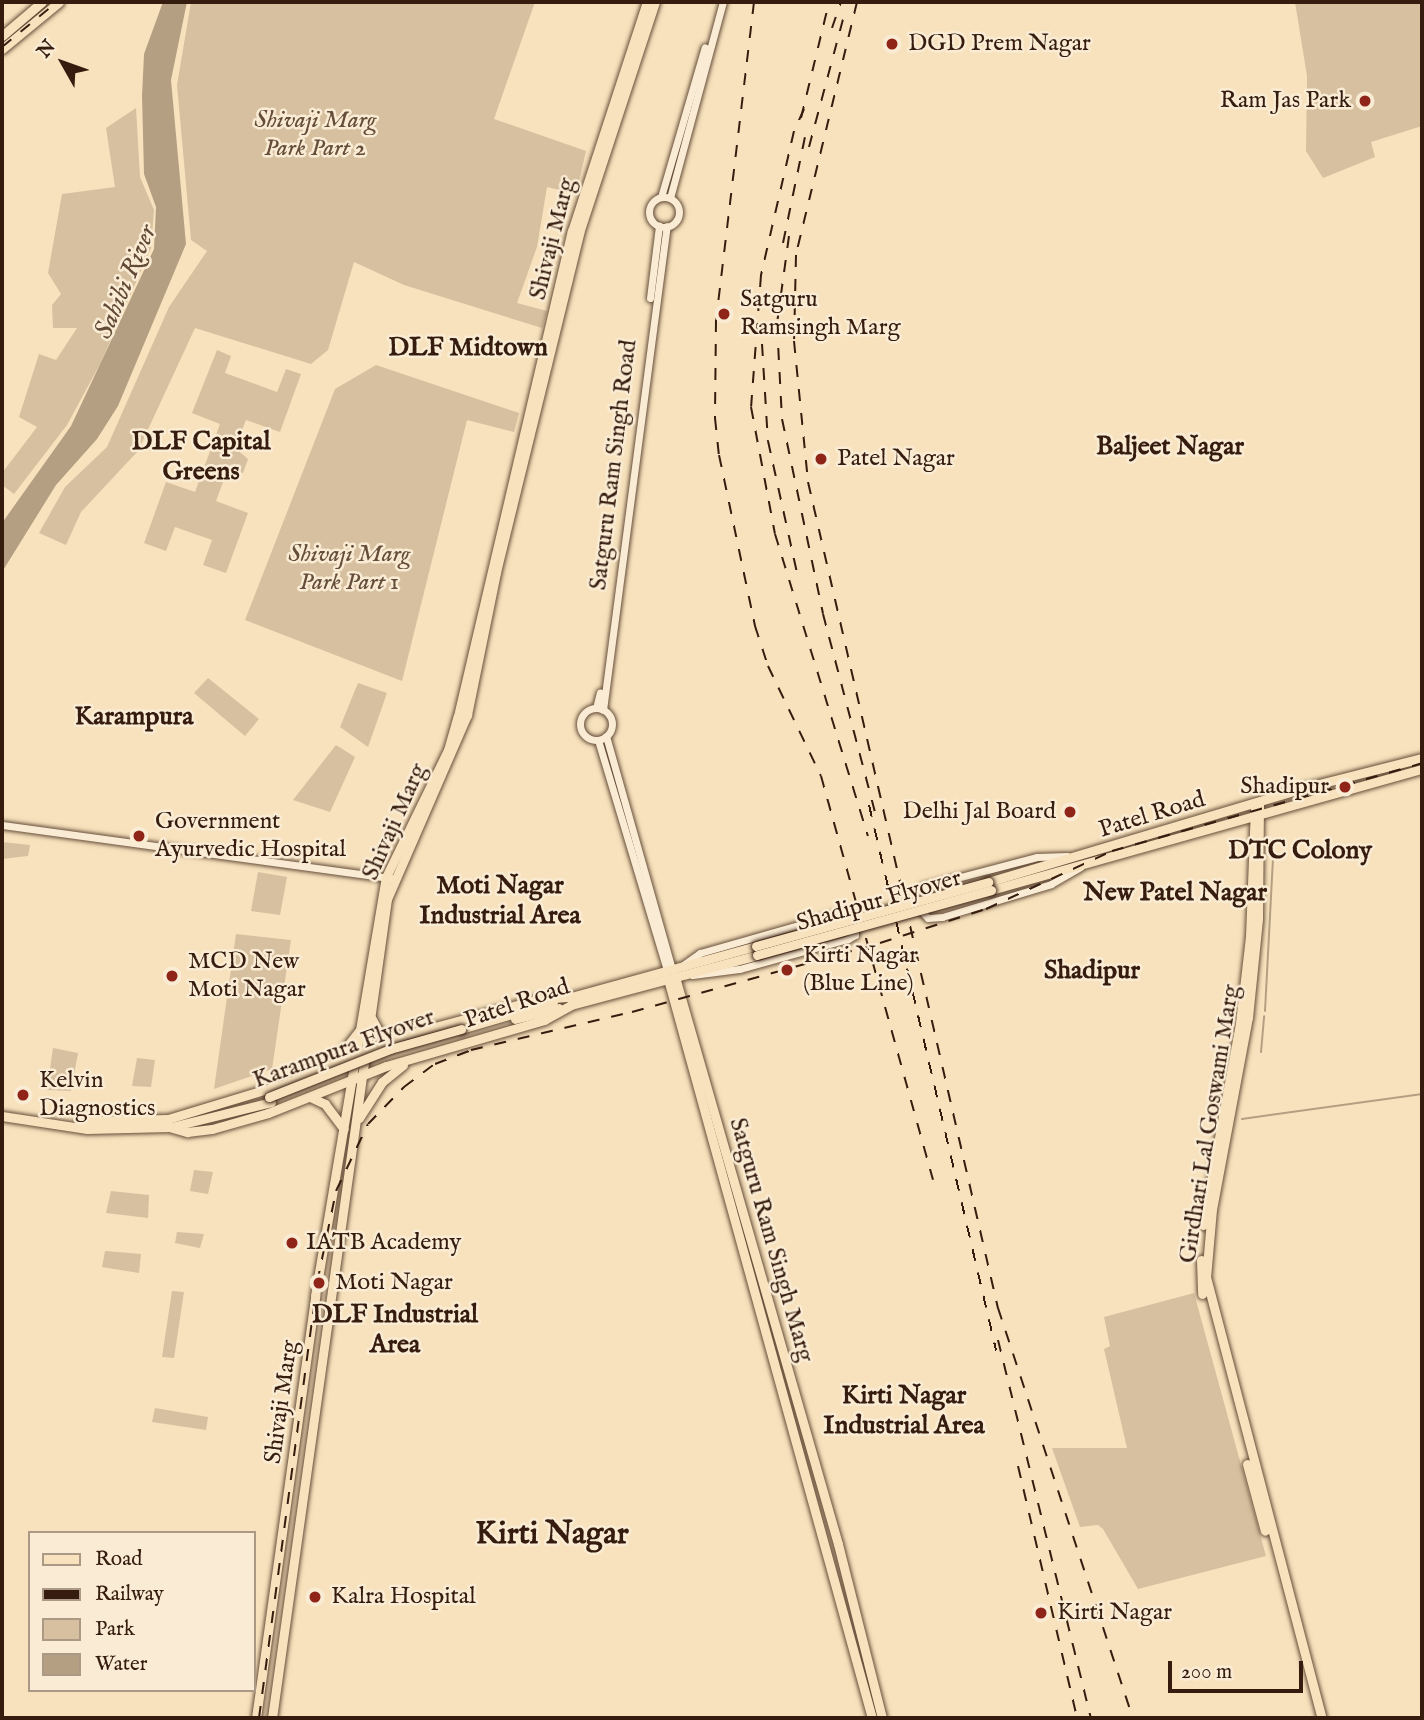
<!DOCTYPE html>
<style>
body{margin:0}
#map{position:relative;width:1424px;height:1720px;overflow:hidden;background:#f7e2bd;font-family:"IM FELL English",serif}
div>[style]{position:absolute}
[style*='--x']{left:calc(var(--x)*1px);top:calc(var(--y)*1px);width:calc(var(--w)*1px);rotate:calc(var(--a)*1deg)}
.green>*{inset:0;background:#d6c09f}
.water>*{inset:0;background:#b59f82}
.stream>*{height:2px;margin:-1px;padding:0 1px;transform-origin:1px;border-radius:1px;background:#b59f82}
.roads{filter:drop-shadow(0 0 2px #664e3a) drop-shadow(0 0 2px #664e3a)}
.minor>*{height:7px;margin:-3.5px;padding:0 3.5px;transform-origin:3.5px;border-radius:3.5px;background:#faecd4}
.minor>.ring{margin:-3.5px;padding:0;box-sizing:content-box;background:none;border:7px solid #faecd4;border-radius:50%}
.major>*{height:9px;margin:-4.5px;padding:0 4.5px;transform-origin:4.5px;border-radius:4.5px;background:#f7e2bd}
.rail>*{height:2px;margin-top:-1px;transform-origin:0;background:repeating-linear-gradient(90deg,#351c0f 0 12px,transparent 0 24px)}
.bridges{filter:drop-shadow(0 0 2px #351c0f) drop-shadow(0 0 2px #351c0f)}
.major-bridge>*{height:9px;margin:-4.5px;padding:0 4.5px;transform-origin:4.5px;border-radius:4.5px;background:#f7e2bd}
.dots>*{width:19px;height:19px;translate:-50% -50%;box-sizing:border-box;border:4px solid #faecd4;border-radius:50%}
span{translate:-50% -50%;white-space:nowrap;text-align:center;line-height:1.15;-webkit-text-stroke:5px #faecd4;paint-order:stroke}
.poi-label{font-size:24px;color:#351c0f}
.left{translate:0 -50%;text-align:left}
.right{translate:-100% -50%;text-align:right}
.park-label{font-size:24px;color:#654d3a;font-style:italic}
.street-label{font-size:24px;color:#351c0f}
.water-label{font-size:26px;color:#624a37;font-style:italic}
.neighbourhood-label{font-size:26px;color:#351c0f;font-weight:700}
.district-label{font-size:32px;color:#351c0f;font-weight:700}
.frame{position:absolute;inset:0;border:4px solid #351c0f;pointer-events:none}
.legend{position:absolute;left:28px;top:1531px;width:228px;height:161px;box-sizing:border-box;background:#faecd4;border:2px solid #ab9985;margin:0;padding:9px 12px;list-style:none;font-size:21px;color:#351c0f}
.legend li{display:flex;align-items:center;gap:14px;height:35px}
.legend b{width:35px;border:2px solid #ab9985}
.north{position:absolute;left:28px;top:28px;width:70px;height:70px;-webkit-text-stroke:5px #faecd4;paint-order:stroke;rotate:310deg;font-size:19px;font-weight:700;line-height:28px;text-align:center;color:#351c0f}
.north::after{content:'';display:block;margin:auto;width:24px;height:32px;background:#351c0f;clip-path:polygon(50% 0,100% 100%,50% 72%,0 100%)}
.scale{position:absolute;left:1168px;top:1661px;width:135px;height:32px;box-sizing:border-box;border:4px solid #351c0f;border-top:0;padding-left:9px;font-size:21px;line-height:24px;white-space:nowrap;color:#351c0f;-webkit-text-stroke:5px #faecd4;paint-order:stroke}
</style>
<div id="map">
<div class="green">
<i style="clip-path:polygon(191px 2px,535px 2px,494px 119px,586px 151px,576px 194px,547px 187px,537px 247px,517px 303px,547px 311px,542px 328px,404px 285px,354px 262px,328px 350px,311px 364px,195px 328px,138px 451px,81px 512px,66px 545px,39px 533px,65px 487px,107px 447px,169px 307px,207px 251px,191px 240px,177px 85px)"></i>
<i style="clip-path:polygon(1295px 2px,1422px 2px,1422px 126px,1371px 142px,1375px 157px,1323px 178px,1306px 151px,1307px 76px)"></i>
<i style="clip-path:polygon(136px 108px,140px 177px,154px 210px,151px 248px,100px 364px,67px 425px,14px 494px,2px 485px,2px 473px,37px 427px,19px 417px,39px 354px,56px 360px,77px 328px,53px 328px,52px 305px,61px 294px,48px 273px,62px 194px,115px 187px,106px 128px)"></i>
<i style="clip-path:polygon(217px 350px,231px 356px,225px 373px,277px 392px,286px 369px,301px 374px,280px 432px,246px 420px,235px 448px,248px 459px,243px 473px,226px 474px,216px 501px,248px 513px,226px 573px,203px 565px,212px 540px,175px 527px,166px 551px,144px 543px,166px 482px,195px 492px,220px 424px,192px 413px)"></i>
<i style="clip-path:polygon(376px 365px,519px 413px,514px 432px,467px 420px,402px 681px,245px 620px,335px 389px)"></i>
<i style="clip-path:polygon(208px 678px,259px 719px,245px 736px,194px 693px)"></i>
<i style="clip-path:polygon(358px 683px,387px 693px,368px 747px,340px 727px)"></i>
<i style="clip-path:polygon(336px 745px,355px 757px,330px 812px,293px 800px)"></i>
<i style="clip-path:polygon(2px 842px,30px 845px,28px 856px,2px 859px)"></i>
<i style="clip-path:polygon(258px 872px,287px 877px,280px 915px,251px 911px)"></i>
<i style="clip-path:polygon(236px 934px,291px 940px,272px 1069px,214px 1089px)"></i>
<i style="clip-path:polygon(53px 1048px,78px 1053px,71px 1091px,47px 1090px)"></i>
<i style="clip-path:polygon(137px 1058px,155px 1060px,151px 1087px,132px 1086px)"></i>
<i style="clip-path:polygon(194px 1170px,213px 1172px,208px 1194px,190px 1191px)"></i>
<i style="clip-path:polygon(111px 1191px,149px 1195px,148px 1218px,106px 1213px)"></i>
<i style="clip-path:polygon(177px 1232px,204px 1234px,200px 1248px,175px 1243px)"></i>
<i style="clip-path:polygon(105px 1251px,141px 1254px,139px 1273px,102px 1267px)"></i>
<i style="clip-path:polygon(172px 1291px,184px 1292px,174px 1358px,162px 1357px)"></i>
<i style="clip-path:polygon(1194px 1293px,1266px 1556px,1138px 1589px,1103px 1529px,1098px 1525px,1080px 1527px,1052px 1448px,1127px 1448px,1104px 1349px,1110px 1346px,1104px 1317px)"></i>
<i style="clip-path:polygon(155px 1408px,208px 1417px,206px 1430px,152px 1422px)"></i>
</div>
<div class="water">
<i style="clip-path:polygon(163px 2px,187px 2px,171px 80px,186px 244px,118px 406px,97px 439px,56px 485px,2px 572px,2px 523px,71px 426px,154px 249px,156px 207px,144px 174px,142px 96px,144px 54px)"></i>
</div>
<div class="stream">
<i style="--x:1265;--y:1011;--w:170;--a:-87"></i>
<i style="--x:1261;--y:1052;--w:36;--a:-85"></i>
<i style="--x:1242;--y:1119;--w:182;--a:-7.9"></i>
</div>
<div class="roads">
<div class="minor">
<i style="--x:661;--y:197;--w:156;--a:-73.7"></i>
<i class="ring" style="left:649px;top:197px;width:23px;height:23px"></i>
<i style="--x:670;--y:198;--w:203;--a:-74.9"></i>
<i style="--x:650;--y:298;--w:73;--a:-82.9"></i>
<i style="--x:596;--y:708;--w:16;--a:-76"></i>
<i class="ring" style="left:580px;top:708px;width:25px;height:25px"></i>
<i style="--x:603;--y:710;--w:488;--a:-82.5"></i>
<i style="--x:606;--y:736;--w:242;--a:74.2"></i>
<i style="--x:598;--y:740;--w:240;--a:73.3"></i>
<i style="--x:2;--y:825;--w:393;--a:7.8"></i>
<i style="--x:1067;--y:856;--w:30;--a:178"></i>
<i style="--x:1037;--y:857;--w:118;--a:165.3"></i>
<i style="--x:923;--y:887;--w:9;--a:122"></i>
<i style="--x:918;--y:895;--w:17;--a:77"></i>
<i style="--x:922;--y:912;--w:8;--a:45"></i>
<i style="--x:928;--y:918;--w:14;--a:-4"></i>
<i style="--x:942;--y:917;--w:114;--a:-16.8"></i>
<i style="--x:1051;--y:884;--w:34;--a:-30"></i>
<i style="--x:683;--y:965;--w:21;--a:-35"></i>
<i style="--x:700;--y:953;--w:146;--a:-15.9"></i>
<i style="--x:840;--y:913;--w:9;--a:6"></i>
<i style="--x:849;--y:914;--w:10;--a:53"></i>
<i style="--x:855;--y:922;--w:13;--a:90"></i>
<i style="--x:855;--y:935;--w:8;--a:150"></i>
<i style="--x:848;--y:939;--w:113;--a:164.6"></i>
<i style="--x:739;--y:969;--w:47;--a:172.7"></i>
</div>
<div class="major">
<i style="--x:2;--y:36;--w:52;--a:-40.4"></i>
<i style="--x:2;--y:49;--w:74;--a:-39.5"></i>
<i style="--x:1259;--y:802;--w:117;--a:90.5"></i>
<i style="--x:1258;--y:919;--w:99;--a:95.8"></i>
<i style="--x:1248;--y:1017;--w:195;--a:100.6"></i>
<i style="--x:1212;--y:1209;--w:68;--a:95"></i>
<i style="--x:1206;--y:1277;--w:456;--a:75.3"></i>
<i style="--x:988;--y:882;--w:333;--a:-16.6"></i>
<i style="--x:1307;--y:787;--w:119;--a:-14.2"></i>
<i style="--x:991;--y:890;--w:448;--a:-15.7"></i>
<i style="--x:675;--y:977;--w:590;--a:73.96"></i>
<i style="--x:838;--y:1544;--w:179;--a:75.8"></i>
<i style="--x:668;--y:979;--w:767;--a:74.57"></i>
<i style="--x:372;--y:1019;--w:15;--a:62"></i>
<i style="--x:379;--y:1032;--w:16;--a:18"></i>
<i style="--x:515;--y:1019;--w:45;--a:-14"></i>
<i style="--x:461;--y:1029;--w:96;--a:-16.4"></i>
<i style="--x:333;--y:1064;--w:42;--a:-51.8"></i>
<i style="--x:310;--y:1097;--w:17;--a:25"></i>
<i style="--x:325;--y:1104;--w:31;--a:53"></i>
<i style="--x:2;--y:1116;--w:86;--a:8.7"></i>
<i style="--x:87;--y:1129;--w:82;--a:-1.4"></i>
<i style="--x:169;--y:1127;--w:19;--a:16"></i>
<i style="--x:187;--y:1132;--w:25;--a:-7"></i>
<i style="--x:212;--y:1129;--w:58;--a:-15.9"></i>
<i style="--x:268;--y:1113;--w:127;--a:-21.7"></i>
<i style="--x:386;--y:1066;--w:165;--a:-16.2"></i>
<i style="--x:544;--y:1020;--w:31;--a:-29"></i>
<i style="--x:571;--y:1005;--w:193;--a:-15"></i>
<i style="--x:359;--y:1118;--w:43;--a:-57.4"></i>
<i style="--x:382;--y:1082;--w:27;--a:-39"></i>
<i style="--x:80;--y:1121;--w:88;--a:-1.3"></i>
<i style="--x:168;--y:1119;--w:124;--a:-16.8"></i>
<i style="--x:287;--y:1083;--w:123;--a:-22.4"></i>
<i style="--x:401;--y:1036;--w:143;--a:-15"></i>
<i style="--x:539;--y:999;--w:32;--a:-4"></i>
<i style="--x:571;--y:997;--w:192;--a:-15.4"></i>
<i style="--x:171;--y:1127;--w:103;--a:-14"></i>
<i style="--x:1203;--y:1225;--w:205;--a:-79.6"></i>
<i style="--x:1240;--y:1023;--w:87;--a:-83.4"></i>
<i style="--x:1250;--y:937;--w:133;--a:-87.8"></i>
<i style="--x:1201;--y:1260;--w:34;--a:88"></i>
<i style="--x:1247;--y:1464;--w:69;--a:75"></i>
<i style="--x:256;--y:1718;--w:426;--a:-82"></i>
<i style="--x:315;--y:1296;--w:425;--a:-80.4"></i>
<i style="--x:386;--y:877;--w:141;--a:-64"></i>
<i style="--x:448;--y:750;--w:35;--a:-74"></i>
<i style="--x:458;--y:716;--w:498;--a:-76.8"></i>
<i style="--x:572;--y:231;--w:241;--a:-71.9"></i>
<i style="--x:272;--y:1718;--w:827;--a:-82.01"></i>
<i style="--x:387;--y:899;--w:201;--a:-66.5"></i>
<i style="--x:467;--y:715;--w:146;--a:-78.5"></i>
<i style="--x:496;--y:572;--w:349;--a:-76.2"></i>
<i style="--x:579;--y:233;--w:243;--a:-71.8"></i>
</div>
</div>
<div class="rail">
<i style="--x:754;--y:2;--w:320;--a:96.8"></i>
<i style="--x:716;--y:320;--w:98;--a:90.6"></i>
<i style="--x:715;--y:418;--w:37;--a:84"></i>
<i style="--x:719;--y:455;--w:175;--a:78.1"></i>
<i style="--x:755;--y:626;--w:42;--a:72"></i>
<i style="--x:768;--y:666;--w:122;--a:64.3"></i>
<i style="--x:821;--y:776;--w:419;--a:74.5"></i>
<i style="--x:857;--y:2;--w:260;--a:103.6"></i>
<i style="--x:796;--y:255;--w:86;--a:91.3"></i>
<i style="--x:794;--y:341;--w:142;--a:84.3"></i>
<i style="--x:808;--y:482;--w:848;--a:77.05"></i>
<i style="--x:998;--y:1308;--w:432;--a:71.8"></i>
<i style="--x:832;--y:28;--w:28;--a:-71"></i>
<i style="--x:2;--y:47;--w:71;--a:-39.3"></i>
<i style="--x:804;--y:109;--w:24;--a:114"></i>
<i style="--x:794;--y:131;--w:148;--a:102.9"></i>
<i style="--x:761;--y:275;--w:132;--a:94.3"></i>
<i style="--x:751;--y:407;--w:129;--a:79.3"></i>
<i style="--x:775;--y:534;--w:316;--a:72.9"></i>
<i style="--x:801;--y:118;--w:119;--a:-76.4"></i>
<i style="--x:809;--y:147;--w:132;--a:-75.1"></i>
<i style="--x:789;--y:236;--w:89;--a:97.8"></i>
<i style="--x:777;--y:324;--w:95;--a:87"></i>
<i style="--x:782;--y:419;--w:199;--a:78.1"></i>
<i style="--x:823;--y:614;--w:205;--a:75.3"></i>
<i style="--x:783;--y:243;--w:108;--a:-78.3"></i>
<i style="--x:762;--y:344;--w:97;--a:86.5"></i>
<i style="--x:768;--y:441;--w:140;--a:77.6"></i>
<i style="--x:869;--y:805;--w:560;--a:76.88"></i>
<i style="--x:998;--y:1340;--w:389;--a:76.2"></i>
<i style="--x:1018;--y:1466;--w:259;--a:76.8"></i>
<i style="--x:259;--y:1718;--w:439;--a:-82.4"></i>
<i style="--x:317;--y:1283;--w:94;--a:-78.3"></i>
<i style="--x:336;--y:1191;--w:74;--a:-64.5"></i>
<i style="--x:368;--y:1124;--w:52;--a:-45.8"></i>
<i style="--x:404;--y:1087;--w:39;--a:-37"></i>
<i style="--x:435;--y:1064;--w:39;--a:-21"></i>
<i style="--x:471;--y:1050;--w:165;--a:-13.3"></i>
<i style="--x:632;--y:1012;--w:257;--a:-15.5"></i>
<i style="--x:880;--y:943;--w:111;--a:-17.8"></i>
<i style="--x:986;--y:909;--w:139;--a:-24.7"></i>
<i style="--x:1112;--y:851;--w:322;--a:-15.8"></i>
</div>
<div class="bridges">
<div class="major-bridge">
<i style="--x:756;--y:946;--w:241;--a:-15.4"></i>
<i style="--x:757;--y:955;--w:243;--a:-15.5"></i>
<i style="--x:269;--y:1097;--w:130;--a:-21.6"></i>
<i style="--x:390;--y:1049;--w:74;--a:-15.7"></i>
</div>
</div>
<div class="dots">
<i style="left:892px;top:44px;background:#8f2418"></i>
<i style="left:1365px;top:101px;background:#8f2418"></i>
<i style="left:724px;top:314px;background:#8f2418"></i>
<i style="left:821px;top:459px;background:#8f2418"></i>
<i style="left:1345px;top:787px;background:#8f2418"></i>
<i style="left:1070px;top:812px;background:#8f2418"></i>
<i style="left:139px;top:836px;background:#8f2418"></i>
<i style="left:787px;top:970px;background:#8f2418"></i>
<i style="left:172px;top:976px;background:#8f2418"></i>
<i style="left:23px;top:1095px;background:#8f2418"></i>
<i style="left:292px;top:1243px;background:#8f2418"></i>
<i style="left:319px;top:1283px;background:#8f2418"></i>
<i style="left:315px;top:1597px;background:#8f2418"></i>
<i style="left:1041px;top:1613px;background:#8f2418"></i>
</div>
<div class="poi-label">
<span class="left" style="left:908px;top:44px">DGD Prem Nagar</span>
<span class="right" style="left:1351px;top:101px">Ram Jas Park</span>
<span class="left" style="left:740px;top:314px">Satguru<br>Ramsingh Marg</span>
<span class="left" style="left:837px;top:459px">Patel Nagar</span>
<span class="right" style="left:1329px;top:787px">Shadipur</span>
<span class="right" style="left:1056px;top:812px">Delhi Jal Board</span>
<span class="left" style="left:155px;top:836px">Government<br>Ayurvedic Hospital</span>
<span class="left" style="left:803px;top:970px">Kirti Nagar<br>(Blue Line)</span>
<span class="left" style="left:188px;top:976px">MCD New<br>Moti Nagar</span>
<span class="left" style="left:39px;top:1095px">Kelvin<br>Diagnostics</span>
<span class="left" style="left:306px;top:1243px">IATB Academy</span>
<span class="left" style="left:335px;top:1283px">Moti Nagar</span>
<span class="left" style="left:331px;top:1597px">Kalra Hospital</span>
<span class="left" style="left:1057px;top:1613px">Kirti Nagar</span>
</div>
<div class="park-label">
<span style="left:315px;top:135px">Shivaji Marg<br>Park Part 2</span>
<span style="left:349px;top:569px">Shivaji Marg<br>Park Part 1</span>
</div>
<div class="street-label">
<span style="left:553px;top:239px;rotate:-76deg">Shivaji Marg</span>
<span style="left:614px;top:465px;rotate:-83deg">Satguru Ram Singh Road</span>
<span style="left:1152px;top:815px;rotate:-17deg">Patel Road</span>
<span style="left:395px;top:822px;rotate:-66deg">Shivaji Marg</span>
<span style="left:879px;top:901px;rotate:-16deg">Shadipur Flyover</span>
<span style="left:517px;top:1004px;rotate:-19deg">Patel Road</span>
<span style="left:344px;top:1049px;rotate:-20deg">Karampura Flyover</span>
<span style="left:1210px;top:1124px;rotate:-81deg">Girdhari Lal Goswami Marg</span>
<span style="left:771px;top:1240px;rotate:74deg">Satguru Ram Singh Marg</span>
<span style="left:282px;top:1402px;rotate:-82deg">Shivaji Marg</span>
</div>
<div class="water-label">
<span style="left:126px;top:282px;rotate:-67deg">Sahibi River</span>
</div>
<div class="neighbourhood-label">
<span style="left:468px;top:348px">DLF Midtown</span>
<span style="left:201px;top:457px">DLF Capital<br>Greens</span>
<span style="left:1170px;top:447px">Baljeet Nagar</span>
<span style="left:134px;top:717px">Karampura</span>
<span style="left:1300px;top:851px">DTC Colony</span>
<span style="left:500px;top:901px">Moti Nagar<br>Industrial Area</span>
<span style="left:1175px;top:893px">New Patel Nagar</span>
<span style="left:1092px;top:971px">Shadipur</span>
<span style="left:395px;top:1330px">DLF Industrial<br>Area</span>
<span style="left:904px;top:1411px">Kirti Nagar<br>Industrial Area</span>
</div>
<div class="district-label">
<span style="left:552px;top:1535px">Kirti Nagar</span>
</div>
<div class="frame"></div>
<ul class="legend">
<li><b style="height:9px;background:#f7e2bd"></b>Road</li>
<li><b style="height:9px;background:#351c0f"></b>Railway</li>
<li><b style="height:19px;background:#d6c09f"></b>Park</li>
<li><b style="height:19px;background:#b59f82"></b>Water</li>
</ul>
<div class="north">N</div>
<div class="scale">200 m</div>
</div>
